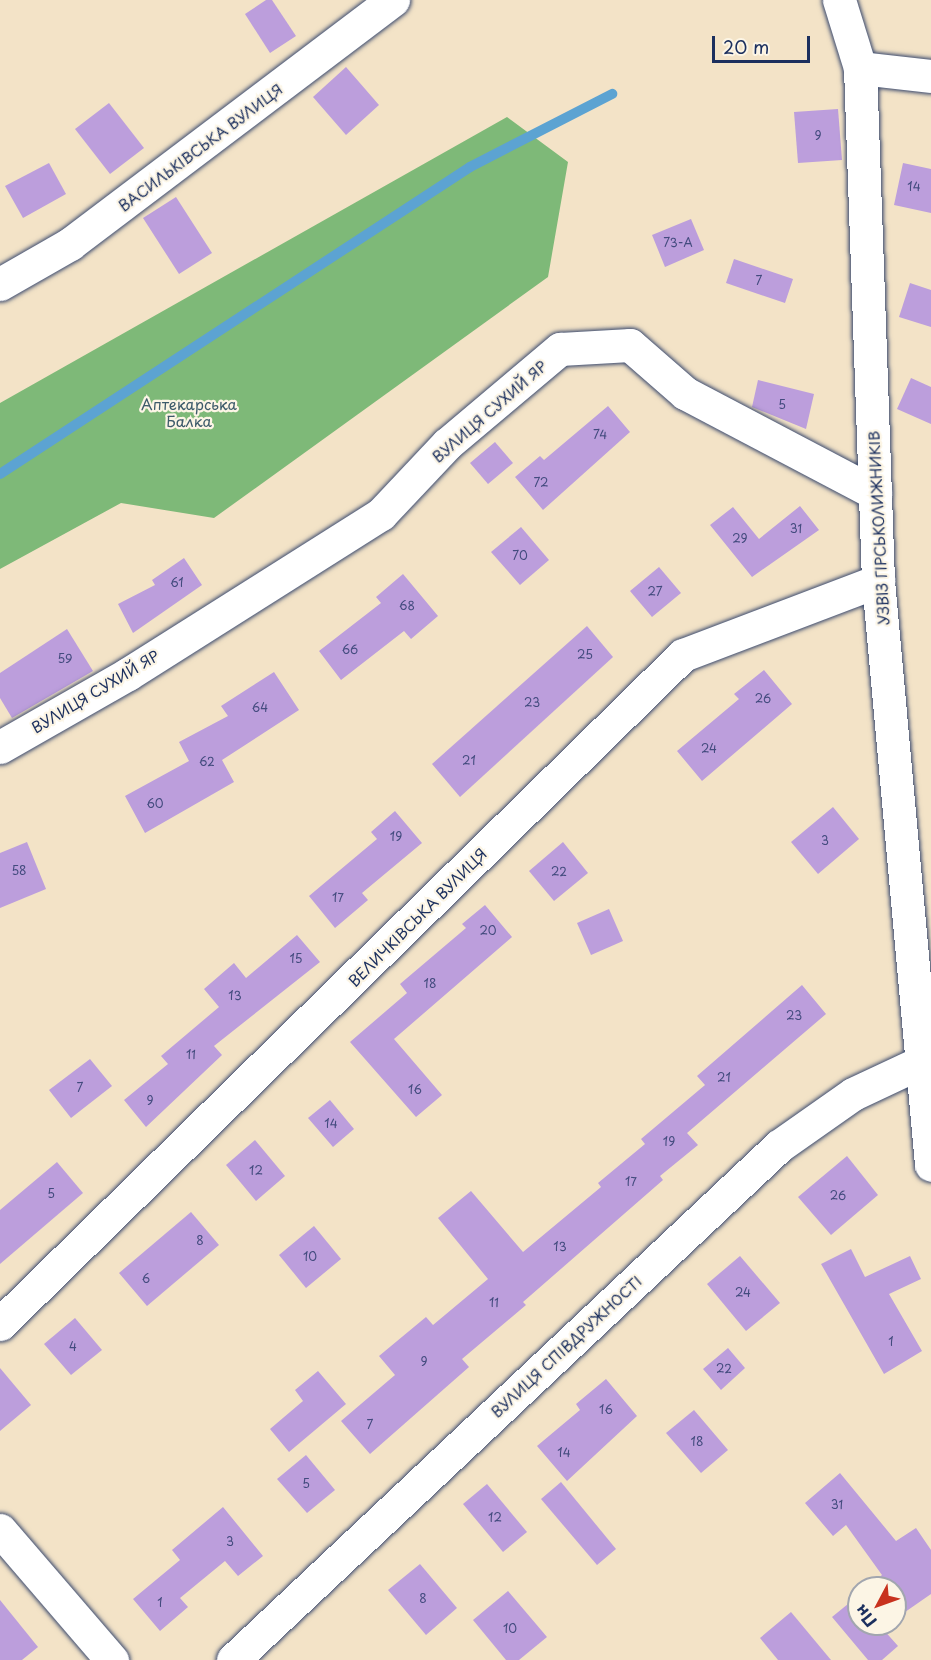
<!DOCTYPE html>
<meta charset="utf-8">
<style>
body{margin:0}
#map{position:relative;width:931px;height:1660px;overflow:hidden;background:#f3e3c7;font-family:"Playpen Sans",sans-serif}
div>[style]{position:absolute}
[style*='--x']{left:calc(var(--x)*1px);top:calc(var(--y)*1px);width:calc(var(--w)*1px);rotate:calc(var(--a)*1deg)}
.forest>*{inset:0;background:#7eb978}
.stream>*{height:10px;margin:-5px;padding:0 5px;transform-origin:5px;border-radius:5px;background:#5ca3d2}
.building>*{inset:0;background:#bc9edc}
.roads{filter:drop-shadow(0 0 2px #3b4a6e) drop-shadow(0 0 2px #3b4a6e)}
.minor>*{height:33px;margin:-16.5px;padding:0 16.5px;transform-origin:16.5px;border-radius:16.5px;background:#fff}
span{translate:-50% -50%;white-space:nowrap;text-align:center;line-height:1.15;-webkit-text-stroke:4.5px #fcf5e5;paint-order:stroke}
.number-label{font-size:12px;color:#434b7e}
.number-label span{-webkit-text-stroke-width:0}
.street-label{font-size:15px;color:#1b2f5e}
.park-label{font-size:15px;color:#3c5a6a}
.north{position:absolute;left:847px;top:1576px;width:60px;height:60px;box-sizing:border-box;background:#fcf5e5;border:2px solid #a2a6af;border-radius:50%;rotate:229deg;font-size:16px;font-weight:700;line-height:24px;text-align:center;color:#1b2f5e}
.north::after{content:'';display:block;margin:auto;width:21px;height:27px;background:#c8321e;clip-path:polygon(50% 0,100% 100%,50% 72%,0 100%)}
.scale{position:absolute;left:712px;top:36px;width:98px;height:27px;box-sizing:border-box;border:3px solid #1b2f5e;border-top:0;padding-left:8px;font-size:18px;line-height:21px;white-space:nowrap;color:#1b2f5e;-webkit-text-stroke:4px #fcf5e5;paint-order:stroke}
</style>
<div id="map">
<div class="forest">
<i style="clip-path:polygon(507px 117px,568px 162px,548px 277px,214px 518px,121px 503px,0 569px,0 403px)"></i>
</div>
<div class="stream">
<i style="--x:0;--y:474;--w:561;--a:-33.15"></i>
<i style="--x:470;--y:167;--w:160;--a:-27.2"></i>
</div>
<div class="building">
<i style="clip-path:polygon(266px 0,272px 0,296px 36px,270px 53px,245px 14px)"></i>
<i style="clip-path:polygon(346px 67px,379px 105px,346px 135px,313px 97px)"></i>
<i style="clip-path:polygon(109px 103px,144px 148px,110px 174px,75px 129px)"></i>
<i style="clip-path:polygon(838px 109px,842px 160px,798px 163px,794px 112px)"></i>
<i style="clip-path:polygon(49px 163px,66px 194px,23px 218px,5px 186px)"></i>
<i style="clip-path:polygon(903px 163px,931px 169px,931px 213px,894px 205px)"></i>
<i style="clip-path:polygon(176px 197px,212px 253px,179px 274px,143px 218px)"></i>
<i style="clip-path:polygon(691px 219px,704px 250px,665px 267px,652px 235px)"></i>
<i style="clip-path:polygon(734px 259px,793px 279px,785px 303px,726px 283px)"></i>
<i style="clip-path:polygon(910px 283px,931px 290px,931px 327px,899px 317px)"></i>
<i style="clip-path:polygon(911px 378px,931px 387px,931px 424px,897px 409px)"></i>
<i style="clip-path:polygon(758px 380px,814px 394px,806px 429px,752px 407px)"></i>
<i style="clip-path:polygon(608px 406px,630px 432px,543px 510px,515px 477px,540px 456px,544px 460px)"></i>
<i style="clip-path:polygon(495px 442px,513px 463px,488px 484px,470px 463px)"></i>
<i style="clip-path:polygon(800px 506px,819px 530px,752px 577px,710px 525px,733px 507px,759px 539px)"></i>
<i style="clip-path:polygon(521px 527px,549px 560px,520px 585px,491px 552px)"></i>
<i style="clip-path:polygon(184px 558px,202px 585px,133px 633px,118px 604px,155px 585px,152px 580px)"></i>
<i style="clip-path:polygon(659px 567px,681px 593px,652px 617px,630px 591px)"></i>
<i style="clip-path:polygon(403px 574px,438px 616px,411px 639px,404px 631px,341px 680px,319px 651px,381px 603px,376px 597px)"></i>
<i style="clip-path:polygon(587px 626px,613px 657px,460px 797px,432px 764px)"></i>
<i style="clip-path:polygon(67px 629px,93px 671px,12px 718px,0 698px,0 673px)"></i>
<i style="clip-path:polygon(764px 670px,792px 704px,702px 781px,677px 751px,739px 699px,734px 694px)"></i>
<i style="clip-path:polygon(274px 672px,299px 710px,222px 760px,234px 782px,145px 833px,125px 796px,189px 761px,179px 742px,228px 716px,221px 706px)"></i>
<i style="clip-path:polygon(833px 807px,859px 839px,818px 874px,791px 842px)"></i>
<i style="clip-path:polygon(395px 811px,422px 843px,362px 893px,368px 900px,335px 928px,309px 896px,377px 839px,371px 832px)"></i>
<i style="clip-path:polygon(27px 842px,46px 889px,0 908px,0 853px)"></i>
<i style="clip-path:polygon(563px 842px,588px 873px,554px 901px,529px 871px)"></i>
<i style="clip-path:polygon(485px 905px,512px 937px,394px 1039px,442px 1095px,416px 1117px,350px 1042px,407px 993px,400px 984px,466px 928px,462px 924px)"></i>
<i style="clip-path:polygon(609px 909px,623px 941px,591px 955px,577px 923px)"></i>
<i style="clip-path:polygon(297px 935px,320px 962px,214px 1046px,222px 1055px,146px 1127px,124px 1100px,168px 1064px,161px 1056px,219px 1007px,204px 989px,234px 963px,246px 978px)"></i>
<i style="clip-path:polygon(802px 985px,826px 1014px,687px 1133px,698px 1145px,660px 1176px,663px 1180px,523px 1302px,526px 1305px,462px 1359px,469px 1367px,370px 1454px,341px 1421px,395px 1375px,379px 1356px,426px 1317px,433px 1325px,488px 1279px,438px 1218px,471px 1191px,523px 1252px,601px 1187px,598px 1183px,645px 1144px,641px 1139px,705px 1085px,697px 1076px)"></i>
<i style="clip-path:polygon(90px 1059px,112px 1086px,71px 1118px,49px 1090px)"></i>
<i style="clip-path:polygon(330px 1100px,354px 1129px,333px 1147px,308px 1118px)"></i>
<i style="clip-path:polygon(255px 1140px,285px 1176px,256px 1201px,226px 1165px)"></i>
<i style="clip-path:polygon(847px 1156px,878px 1195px,831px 1235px,798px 1197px)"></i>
<i style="clip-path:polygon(57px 1162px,83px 1193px,0 1264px,0 1210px)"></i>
<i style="clip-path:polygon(191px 1212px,219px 1245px,147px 1306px,119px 1273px)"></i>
<i style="clip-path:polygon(314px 1226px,341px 1259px,306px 1288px,279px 1255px)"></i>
<i style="clip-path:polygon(851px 1249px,865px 1277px,910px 1256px,921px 1279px,889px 1294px,922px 1351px,884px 1374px,821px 1264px)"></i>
<i style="clip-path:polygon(740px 1256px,780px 1303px,746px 1331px,707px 1284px)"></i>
<i style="clip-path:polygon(75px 1318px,102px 1350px,71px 1375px,44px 1344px)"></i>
<i style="clip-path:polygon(728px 1348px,745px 1368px,721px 1390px,703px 1369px)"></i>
<i style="clip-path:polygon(0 1368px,31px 1405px,0 1431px)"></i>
<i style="clip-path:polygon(318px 1371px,346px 1404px,289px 1452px,270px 1429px,303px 1401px,295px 1390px)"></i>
<i style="clip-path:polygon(606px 1379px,637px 1416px,567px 1481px,537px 1446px,580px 1410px,576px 1404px)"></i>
<i style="clip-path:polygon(694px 1410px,728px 1450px,701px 1473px,666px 1433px)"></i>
<i style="clip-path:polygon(306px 1455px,335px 1490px,307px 1513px,277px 1479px)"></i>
<i style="clip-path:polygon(840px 1473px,896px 1541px,916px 1528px,931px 1550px,931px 1594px,895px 1619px,895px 1588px,867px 1588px,882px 1575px,846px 1525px,833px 1536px,805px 1503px)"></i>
<i style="clip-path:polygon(561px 1482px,616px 1549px,597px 1565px,541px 1499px)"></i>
<i style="clip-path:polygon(487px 1484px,527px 1532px,503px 1552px,463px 1504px)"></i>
<i style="clip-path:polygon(223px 1507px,263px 1556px,238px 1576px,225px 1561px,180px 1598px,188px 1607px,160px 1631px,133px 1599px,180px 1560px,172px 1550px)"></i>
<i style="clip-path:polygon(420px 1564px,457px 1608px,426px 1635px,388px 1590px)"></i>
<i style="clip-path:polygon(508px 1591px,547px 1637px,519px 1660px,506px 1660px,473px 1620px)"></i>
<i style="clip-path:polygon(859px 1595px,859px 1624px,888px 1624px,882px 1628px,898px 1646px,882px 1660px,868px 1660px,832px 1617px)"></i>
<i style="clip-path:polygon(0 1600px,38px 1647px,22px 1660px,0 1660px)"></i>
<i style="clip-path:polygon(791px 1612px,831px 1660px,778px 1660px,760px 1638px)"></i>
</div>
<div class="roads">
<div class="minor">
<i style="--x:839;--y:0;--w:71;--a:72.8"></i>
<i style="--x:860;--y:68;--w:513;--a:87.99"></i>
<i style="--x:878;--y:581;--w:586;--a:84.81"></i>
<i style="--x:860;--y:68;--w:71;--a:6.4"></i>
<i style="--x:0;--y:284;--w:81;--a:-29.7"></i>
<i style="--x:70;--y:244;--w:405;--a:-37.1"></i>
<i style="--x:0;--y:747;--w:147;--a:-29.7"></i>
<i style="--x:128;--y:674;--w:299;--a:-32.3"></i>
<i style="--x:381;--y:514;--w:96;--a:-46.7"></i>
<i style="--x:447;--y:444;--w:148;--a:-40.1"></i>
<i style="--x:560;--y:349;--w:70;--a:-3.3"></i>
<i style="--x:630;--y:345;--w:73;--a:41.1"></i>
<i style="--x:685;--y:393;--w:215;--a:27.8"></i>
<i style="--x:0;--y:1324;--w:956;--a:-44.41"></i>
<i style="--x:683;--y:655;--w:209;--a:-20.8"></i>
<i style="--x:0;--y:1530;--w:172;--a:49.3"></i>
<i style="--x:233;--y:1660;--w:750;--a:-43.27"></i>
<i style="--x:779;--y:1146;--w:90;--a:-35.1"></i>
<i style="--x:853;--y:1094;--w:75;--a:-25.2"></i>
</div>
</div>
<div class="number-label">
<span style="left:818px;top:136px">9</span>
<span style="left:914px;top:187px">14</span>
<span style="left:678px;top:243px">73-А</span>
<span style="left:759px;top:281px">7</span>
<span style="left:782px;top:405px">5</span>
<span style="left:600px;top:435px">74</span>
<span style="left:541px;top:483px">72</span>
<span style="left:796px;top:529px">31</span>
<span style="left:740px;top:539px">29</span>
<span style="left:520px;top:556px">70</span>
<span style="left:177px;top:583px">61</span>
<span style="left:655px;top:592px">27</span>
<span style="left:407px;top:606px">68</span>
<span style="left:350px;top:650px">66</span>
<span style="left:585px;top:655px">25</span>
<span style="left:65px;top:659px">59</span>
<span style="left:763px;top:699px">26</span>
<span style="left:532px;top:703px">23</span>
<span style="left:260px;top:708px">64</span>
<span style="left:709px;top:749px">24</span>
<span style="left:469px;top:761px">21</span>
<span style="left:207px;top:762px">62</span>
<span style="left:155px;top:804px">60</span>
<span style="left:396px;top:837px">19</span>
<span style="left:825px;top:841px">3</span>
<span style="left:19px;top:871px">58</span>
<span style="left:559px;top:872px">22</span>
<span style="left:338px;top:898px">17</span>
<span style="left:488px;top:931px">20</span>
<span style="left:296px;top:959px">15</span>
<span style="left:430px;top:984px">18</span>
<span style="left:235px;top:996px">13</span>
<span style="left:794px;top:1016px">23</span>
<span style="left:191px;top:1055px">11</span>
<span style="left:724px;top:1078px">21</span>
<span style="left:80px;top:1088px">7</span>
<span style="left:415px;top:1090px">16</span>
<span style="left:150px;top:1101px">9</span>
<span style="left:331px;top:1124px">14</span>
<span style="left:669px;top:1142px">19</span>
<span style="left:256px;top:1171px">12</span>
<span style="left:631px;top:1182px">17</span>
<span style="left:51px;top:1194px">5</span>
<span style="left:838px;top:1196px">26</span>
<span style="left:200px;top:1241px">8</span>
<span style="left:560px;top:1247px">13</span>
<span style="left:310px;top:1257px">10</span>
<span style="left:146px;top:1279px">6</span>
<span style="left:743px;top:1293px">24</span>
<span style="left:494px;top:1303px">11</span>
<span style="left:891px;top:1342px">1</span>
<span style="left:73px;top:1347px">4</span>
<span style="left:424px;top:1362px">9</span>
<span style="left:724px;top:1369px">22</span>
<span style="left:606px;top:1410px">16</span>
<span style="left:370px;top:1425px">7</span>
<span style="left:697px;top:1442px">18</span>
<span style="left:564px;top:1453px">14</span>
<span style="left:306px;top:1484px">5</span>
<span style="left:837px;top:1505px">31</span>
<span style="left:495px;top:1518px">12</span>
<span style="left:230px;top:1542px">3</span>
<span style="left:423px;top:1599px">8</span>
<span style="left:160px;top:1603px">1</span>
<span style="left:510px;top:1629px">10</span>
</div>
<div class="street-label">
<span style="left:200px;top:147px;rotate:-37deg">ВАСИЛЬКІВСЬКА ВУЛИЦЯ</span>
<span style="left:489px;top:411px;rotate:-41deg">ВУЛИЦЯ СУХИЙ ЯР</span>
<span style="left:878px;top:528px;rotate:-93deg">УЗВІЗ ГІРСЬКОЛИЖНИКІВ</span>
<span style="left:95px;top:691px;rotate:-31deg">ВУЛИЦЯ СУХИЙ ЯР</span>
<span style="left:417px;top:917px;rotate:-45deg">ВЕЛИЧКІВСЬКА ВУЛИЦЯ</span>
<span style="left:566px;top:1346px;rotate:-43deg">ВУЛИЦЯ СПІВДРУЖНОСТІ</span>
</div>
<div class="park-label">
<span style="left:189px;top:412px">Аптекарська<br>Балка</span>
</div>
<div class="north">Пн</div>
<div class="scale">20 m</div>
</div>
